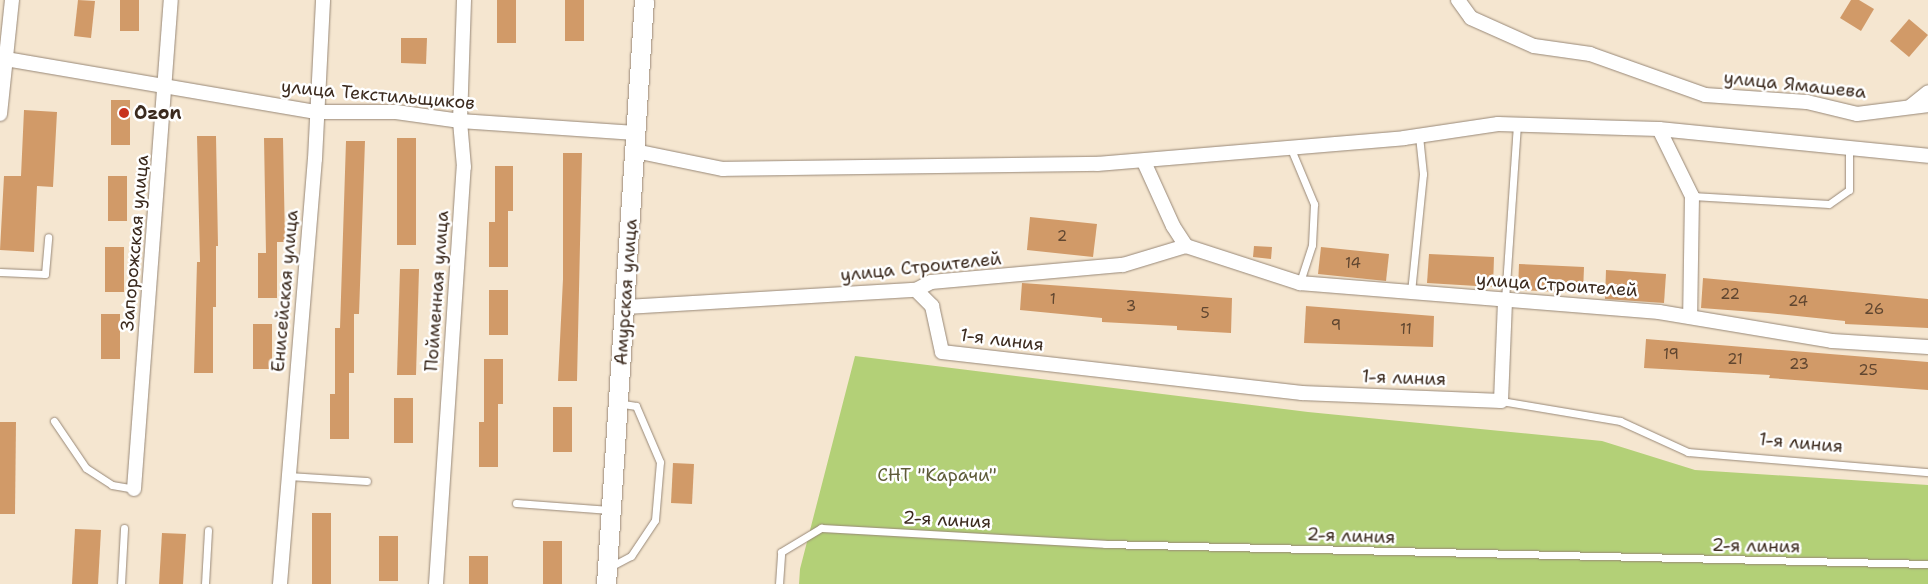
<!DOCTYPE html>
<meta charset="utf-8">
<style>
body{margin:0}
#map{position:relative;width:1928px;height:584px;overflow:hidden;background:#f5e6d0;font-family:"Shantell Sans",sans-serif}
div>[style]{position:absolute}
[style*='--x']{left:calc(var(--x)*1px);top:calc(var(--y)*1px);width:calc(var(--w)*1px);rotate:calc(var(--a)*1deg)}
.green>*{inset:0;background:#b3d077}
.building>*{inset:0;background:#d19a68}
.roads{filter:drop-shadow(0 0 1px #988877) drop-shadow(0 0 1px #988877)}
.lane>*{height:7px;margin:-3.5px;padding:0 3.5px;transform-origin:3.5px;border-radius:3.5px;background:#fff}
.street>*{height:14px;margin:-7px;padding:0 7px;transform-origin:7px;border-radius:7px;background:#fff}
.secondary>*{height:19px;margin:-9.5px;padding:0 9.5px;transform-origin:9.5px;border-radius:9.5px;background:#fff}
.dots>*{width:14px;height:14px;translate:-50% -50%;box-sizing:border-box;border:2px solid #fff;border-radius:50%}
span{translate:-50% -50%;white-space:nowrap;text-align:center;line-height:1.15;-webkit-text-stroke:5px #fff;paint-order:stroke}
.number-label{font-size:15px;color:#604630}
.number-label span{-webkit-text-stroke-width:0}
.street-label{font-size:18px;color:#3b2a1e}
.poi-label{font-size:18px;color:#3b2a1e;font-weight:700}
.left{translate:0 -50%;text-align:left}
.park-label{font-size:18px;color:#5f5c39}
</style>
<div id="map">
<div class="green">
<i style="clip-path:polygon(855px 356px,1308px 412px,1602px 441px,1695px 470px,1928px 485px,1928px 584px,799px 584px,800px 569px)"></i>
</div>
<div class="building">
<i style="clip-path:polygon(78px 0,95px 1px,91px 38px,74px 36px)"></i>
<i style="clip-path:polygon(120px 0,139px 0,139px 31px,120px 31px)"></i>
<i style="clip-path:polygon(497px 0,516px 0,516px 43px,497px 43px)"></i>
<i style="clip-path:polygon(565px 0,584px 0,584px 41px,565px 41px)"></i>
<i style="clip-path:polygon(1851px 0,1859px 0,1874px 9px,1861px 31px,1840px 18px)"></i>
<i style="clip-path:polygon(1909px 19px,1928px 35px,1909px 57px,1890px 41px)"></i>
<i style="clip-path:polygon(401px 38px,427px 38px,426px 64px,401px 63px)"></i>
<i style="clip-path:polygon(111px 100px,130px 100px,130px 145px,111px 145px)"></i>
<i style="clip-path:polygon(24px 110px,57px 112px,53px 187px,37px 186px,34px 252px,0 250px,4px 176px,21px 176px)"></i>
<i style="clip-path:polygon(197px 136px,216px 136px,218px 246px,216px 246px,216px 307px,213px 307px,213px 373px,194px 373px,197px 262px,200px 262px)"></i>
<i style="clip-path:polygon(264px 138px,283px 138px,285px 242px,277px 242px,277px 298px,258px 298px,258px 253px,266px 253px)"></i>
<i style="clip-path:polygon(397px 138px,416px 138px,416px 245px,397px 245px)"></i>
<i style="clip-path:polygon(346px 141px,365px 141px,359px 314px,354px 314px,354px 373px,349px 373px,349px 439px,330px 439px,330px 394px,335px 394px,335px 328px,340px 328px)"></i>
<i style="clip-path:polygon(563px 153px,582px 153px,577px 381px,558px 381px,563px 279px)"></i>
<i style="clip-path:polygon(495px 166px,513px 166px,513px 211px,508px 211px,508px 267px,489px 267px,489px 222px,495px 222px)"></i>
<i style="clip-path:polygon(108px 176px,127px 176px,127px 221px,108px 221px)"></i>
<i style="clip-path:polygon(1030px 217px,1097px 224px,1093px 257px,1027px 250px)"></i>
<i style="clip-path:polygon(1254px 246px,1272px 247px,1271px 259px,1253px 257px)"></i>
<i style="clip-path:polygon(105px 247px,124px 247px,124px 292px,105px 292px)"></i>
<i style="clip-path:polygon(1321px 247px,1389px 254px,1386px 281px,1318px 274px)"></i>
<i style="clip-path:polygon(1429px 254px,1494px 257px,1493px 287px,1427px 283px)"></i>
<i style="clip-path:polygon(1519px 264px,1584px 267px,1583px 293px,1518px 290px)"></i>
<i style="clip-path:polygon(400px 269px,419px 269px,416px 375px,397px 375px)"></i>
<i style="clip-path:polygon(1606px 270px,1666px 274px,1664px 303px,1605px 299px)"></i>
<i style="clip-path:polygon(1703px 278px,1928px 299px,1928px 328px,1845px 324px,1845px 321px,1768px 313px,1701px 308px)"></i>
<i style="clip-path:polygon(1022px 283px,1232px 298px,1231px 333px,1177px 330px,1177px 326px,1102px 322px,1102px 318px,1020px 310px)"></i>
<i style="clip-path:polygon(489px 290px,508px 290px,508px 335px,489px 335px)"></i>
<i style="clip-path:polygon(1306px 306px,1434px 316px,1433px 347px,1304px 343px)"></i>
<i style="clip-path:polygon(101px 314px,120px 314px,120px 359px,101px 359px)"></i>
<i style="clip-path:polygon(253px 324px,272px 324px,272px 369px,253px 369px)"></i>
<i style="clip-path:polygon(1646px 339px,1928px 362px,1928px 390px,1769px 378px,1770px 375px,1644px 368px)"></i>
<i style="clip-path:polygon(484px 359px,503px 359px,503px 404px,498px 404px,498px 467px,479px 467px,479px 422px,484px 422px)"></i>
<i style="clip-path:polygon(394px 398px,413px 398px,413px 443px,394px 443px)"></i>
<i style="clip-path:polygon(553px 407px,572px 407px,572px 452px,553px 452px)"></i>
<i style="clip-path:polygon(0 422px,16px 422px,15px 514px,0 514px)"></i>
<i style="clip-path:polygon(673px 463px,694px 464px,692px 504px,671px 503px)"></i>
<i style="clip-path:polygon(312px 513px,331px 513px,331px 584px,312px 584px)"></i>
<i style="clip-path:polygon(75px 529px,101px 530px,98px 584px,72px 584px)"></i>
<i style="clip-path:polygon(162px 533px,186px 534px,183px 584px,159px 584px)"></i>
<i style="clip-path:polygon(379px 536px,398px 536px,398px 581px,379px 581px)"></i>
<i style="clip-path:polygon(543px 541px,562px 541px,562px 584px,543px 584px)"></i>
<i style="clip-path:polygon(469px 556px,488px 556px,488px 584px,469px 584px)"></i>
</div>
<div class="roads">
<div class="lane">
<i style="--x:1291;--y:149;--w:60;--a:67.3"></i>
<i style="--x:1314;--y:204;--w:41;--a:92.8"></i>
<i style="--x:1312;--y:245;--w:40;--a:108"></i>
<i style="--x:1692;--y:196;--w:137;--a:3.3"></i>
<i style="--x:1829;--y:204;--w:24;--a:-35"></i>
<i style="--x:1849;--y:190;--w:42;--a:-90"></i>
<i style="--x:0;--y:272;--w:45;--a:2.5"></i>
<i style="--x:45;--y:274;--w:37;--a:-85"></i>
<i style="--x:1411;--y:292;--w:119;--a:-84.2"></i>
<i style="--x:1423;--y:174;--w:38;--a:-96"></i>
<i style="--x:1505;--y:300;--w:176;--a:-86.1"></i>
<i style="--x:1501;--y:401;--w:121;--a:9.5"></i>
<i style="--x:1620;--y:421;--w:75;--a:24.5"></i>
<i style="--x:1688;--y:452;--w:241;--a:4.8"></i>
<i style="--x:54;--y:421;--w:57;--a:55.8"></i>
<i style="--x:86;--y:468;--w:31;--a:33"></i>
<i style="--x:112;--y:485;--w:22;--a:10"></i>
<i style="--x:288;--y:476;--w:79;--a:3.6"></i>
<i style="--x:516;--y:503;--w:94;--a:4.3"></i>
<i style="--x:610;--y:567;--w:24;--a:-28"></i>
<i style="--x:631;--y:556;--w:43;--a:-56.3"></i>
<i style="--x:655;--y:520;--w:58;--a:-85.1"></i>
<i style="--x:660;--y:462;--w:61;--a:-113.2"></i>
<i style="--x:636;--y:406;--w:18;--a:-171"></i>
<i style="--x:121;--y:584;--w:56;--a:-86.9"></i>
<i style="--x:205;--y:584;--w:54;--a:-86.8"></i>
<i style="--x:779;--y:584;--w:32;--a:-86"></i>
<i style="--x:781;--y:552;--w:47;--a:-31"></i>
<i style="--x:821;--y:528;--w:284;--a:3.2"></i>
<i style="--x:1105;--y:544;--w:823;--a:1.39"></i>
</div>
<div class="street">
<i style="--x:1458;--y:0;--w:22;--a:54"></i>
<i style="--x:1471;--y:18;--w:69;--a:24"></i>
<i style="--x:1534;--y:46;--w:57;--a:8.1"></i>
<i style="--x:1590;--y:54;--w:122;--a:19.6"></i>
<i style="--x:1705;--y:95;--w:102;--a:3.9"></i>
<i style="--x:1807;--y:102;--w:51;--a:13.5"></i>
<i style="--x:1857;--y:114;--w:72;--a:-7.2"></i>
<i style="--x:0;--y:58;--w:321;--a:9.7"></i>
<i style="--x:316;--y:112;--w:80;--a:0"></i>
<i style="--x:396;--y:112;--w:65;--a:8"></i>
<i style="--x:460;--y:121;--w:176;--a:3.9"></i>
<i style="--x:1911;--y:106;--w:22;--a:-39"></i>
<i style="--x:0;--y:114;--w:115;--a:-84"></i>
<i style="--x:1659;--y:129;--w:75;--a:63.8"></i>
<i style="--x:1692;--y:196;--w:121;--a:90.9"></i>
<i style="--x:635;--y:151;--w:90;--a:11.6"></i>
<i style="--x:723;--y:169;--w:374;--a:-0.8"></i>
<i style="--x:1097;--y:164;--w:308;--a:-4.8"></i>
<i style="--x:1404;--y:138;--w:95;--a:-8.5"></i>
<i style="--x:1498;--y:124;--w:161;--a:1.8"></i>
<i style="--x:1659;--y:129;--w:270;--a:5.7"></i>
<i style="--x:1144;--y:162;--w:70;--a:65.6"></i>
<i style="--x:1173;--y:226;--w:24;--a:57"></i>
<i style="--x:1186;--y:246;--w:120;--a:18"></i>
<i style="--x:1300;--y:283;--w:360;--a:4.6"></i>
<i style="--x:1659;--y:312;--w:175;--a:9.5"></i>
<i style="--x:1832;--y:341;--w:96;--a:3.6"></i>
<i style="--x:916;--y:290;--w:23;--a:45"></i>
<i style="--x:932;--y:306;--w:47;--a:77.7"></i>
<i style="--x:942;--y:352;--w:362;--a:6.5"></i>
<i style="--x:1302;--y:393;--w:199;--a:2.3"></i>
<i style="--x:1501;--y:401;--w:101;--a:-87.7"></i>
<i style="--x:626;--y:307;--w:290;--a:-3.4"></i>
<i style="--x:916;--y:290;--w:17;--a:-28"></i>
<i style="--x:931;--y:282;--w:193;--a:-5.1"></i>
<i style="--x:1123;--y:265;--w:66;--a:-16.8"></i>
<i style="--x:134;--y:489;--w:490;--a:-85.7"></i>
<i style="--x:280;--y:584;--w:426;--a:-85.3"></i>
<i style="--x:315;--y:159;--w:159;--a:-87.1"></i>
<i style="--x:436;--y:584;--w:418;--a:-86.2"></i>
<i style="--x:464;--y:167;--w:46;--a:-95"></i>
<i style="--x:460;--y:121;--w:121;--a:-88.1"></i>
</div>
<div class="secondary">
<i style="--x:606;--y:584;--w:585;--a:-86.28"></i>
</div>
</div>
<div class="dots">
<i style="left:124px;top:113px;background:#c8321e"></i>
</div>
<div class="number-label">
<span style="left:1062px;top:237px">2</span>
<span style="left:1353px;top:264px">14</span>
<span style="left:1730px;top:295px">22</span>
<span style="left:1053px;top:300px">1</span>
<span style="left:1798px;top:302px">24</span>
<span style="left:1131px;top:307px">3</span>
<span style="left:1874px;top:310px">26</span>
<span style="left:1205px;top:314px">5</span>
<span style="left:1336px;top:326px">9</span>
<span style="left:1406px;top:330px">11</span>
<span style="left:1671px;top:355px">19</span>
<span style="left:1735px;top:360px">21</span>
<span style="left:1799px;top:365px">23</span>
<span style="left:1868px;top:371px">25</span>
</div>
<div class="street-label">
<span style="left:1795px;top:85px;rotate:6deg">улица Ямашева</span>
<span style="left:378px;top:95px;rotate:5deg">улица Текстильщиков</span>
<span style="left:135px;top:243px;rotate:-85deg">Запорожская улица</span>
<span style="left:921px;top:267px;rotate:-6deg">улица Строителей</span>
<span style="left:1557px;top:285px;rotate:4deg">улица Строителей</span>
<span style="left:285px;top:291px;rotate:-85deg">Енисейская улица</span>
<span style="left:437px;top:291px;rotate:-86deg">Пойменная улица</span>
<span style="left:626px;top:292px;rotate:-86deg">Амурская улица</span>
<span style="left:1002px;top:340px;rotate:7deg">1-я линия</span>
<span style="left:1404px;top:378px;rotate:2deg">1-я линия</span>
<span style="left:1801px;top:443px;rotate:5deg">1-я линия</span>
<span style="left:947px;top:520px;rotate:3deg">2-я линия</span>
<span style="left:1351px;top:536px;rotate:2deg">2-я линия</span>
<span style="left:1756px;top:546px;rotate:1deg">2-я линия</span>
</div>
<div class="poi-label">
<span class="left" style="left:134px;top:113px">Ozon</span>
</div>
<div class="park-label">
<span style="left:937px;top:475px">СНТ "Карачи"</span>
</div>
</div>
